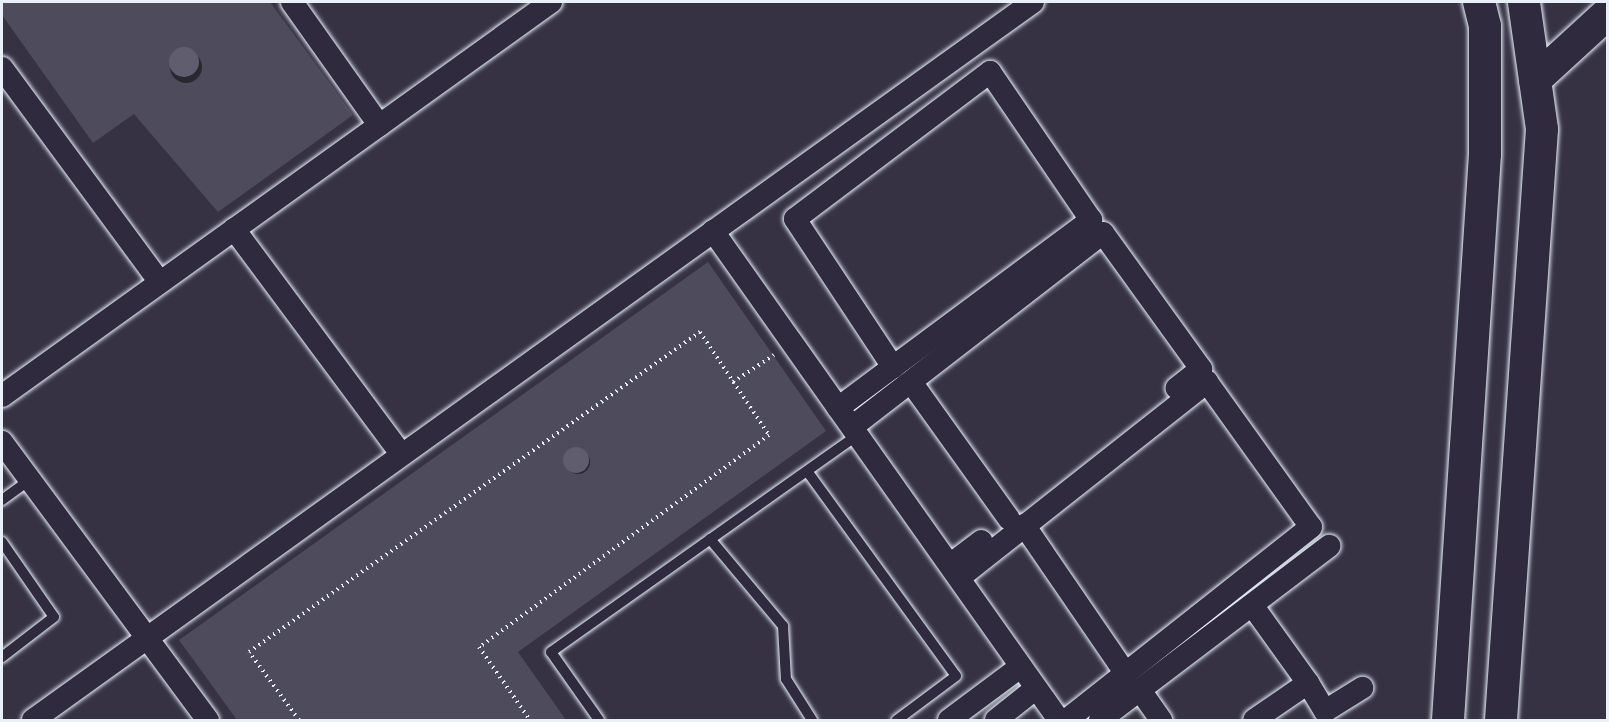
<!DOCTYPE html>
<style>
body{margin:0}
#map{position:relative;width:1609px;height:722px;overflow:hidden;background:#363244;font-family:"Architects Daughter",sans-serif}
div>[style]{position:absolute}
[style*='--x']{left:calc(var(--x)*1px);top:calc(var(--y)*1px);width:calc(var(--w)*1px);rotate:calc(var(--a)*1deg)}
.green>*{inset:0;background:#4d4b5c}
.shadow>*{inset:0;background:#0007}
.round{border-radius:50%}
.building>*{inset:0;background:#605e6e}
.path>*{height:4px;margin-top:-2px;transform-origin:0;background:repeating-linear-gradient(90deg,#e8f1f8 0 1.5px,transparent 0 6px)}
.roads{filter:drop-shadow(0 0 2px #e8f1f8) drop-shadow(0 0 2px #e8f1f8)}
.lane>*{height:10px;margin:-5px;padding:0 5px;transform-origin:5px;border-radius:5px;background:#2f2a3d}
.street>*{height:22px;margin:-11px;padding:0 11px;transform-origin:11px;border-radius:11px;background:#2f2a3d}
.secondary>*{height:32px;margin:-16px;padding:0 16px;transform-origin:16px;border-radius:16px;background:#2f2a3d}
span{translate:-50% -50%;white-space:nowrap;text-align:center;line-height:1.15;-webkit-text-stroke:5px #2f2a3d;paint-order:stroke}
.frame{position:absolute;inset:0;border:3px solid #e8f1f8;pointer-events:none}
</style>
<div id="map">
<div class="green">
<i style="clip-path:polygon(2px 2px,270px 2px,353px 115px,218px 212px,134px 114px,93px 143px,2px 15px)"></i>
<i style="clip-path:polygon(708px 262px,826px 431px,518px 652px,566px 720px,237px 720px,179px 640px)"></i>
</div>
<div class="shadow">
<i class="round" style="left:170px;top:51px;width:32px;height:32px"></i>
<i class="round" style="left:566px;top:450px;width:24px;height:24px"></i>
</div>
<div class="building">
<i class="round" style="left:169px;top:47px;width:30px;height:30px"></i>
<i class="round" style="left:563px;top:447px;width:26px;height:26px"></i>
</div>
<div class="path">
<i style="--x:733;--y:382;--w:49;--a:-33.4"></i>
<i style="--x:299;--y:720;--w:84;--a:-126.3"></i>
<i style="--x:249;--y:652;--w:553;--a:-35.36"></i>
<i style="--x:700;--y:332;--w:124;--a:56.2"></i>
<i style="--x:769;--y:435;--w:359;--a:143.8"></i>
<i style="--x:479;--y:647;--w:89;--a:55.1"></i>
</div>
<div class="roads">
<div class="lane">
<i style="--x:807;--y:471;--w:253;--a:54"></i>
<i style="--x:956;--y:676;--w:74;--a:143.3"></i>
<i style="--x:2;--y:500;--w:34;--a:-36"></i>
<i style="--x:710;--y:539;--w:114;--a:50"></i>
<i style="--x:783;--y:626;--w:53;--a:86.8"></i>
<i style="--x:786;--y:679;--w:49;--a:57.6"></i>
<i style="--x:2;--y:542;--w:91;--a:55.3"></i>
<i style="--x:54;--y:617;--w:66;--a:142.4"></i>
<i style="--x:599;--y:720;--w:83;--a:-125.2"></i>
<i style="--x:551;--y:652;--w:376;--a:-35.3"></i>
</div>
<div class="street">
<i style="--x:292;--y:2;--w:151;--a:54.7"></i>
<i style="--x:2;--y:68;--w:266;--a:53.6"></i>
<i style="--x:234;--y:229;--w:280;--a:53.4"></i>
<i style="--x:713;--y:231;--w:599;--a:54.72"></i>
<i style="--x:911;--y:382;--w:168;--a:54.4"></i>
<i style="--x:2;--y:396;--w:676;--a:-35.67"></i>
<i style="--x:838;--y:408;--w:69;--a:-36.7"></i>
<i style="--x:893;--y:367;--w:247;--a:-36.6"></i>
<i style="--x:1091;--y:220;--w:179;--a:-124.3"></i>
<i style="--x:990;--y:72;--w:244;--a:143"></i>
<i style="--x:795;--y:219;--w:178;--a:56.5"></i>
<i style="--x:852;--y:427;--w:317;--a:-37.7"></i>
<i style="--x:1103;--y:233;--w:168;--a:54.2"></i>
<i style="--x:1201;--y:369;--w:31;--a:142"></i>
<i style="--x:2;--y:442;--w:346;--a:53.5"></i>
<i style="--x:1024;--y:525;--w:181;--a:55.6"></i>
<i style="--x:951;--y:564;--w:38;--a:-37"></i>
<i style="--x:960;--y:577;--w:315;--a:-38.3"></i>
<i style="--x:1207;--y:382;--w:178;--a:54.4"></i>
<i style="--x:1311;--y:527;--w:311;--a:141.7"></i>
<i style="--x:1252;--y:605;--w:96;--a:54.3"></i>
<i style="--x:1308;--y:683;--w:65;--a:145.6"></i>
<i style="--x:1308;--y:683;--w:33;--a:59"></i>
<i style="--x:1325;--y:711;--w:44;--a:-31.9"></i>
<i style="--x:1140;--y:690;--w:37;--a:55"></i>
<i style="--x:33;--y:720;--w:1231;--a:-35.68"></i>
<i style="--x:949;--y:720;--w:89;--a:-36.7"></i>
<i style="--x:996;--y:720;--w:50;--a:-38.5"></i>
<i style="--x:1100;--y:720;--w:288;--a:-37.2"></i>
</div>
<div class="secondary">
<i style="--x:1535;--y:80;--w:99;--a:-42.5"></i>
<i style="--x:1448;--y:720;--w:567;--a:-86.26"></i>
<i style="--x:1485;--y:154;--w:128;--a:-90"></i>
<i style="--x:1485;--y:26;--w:25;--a:-104"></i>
<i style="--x:1501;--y:720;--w:592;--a:-86.03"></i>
<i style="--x:1542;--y:129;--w:128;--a:-98.1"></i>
</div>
</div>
<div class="frame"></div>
</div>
